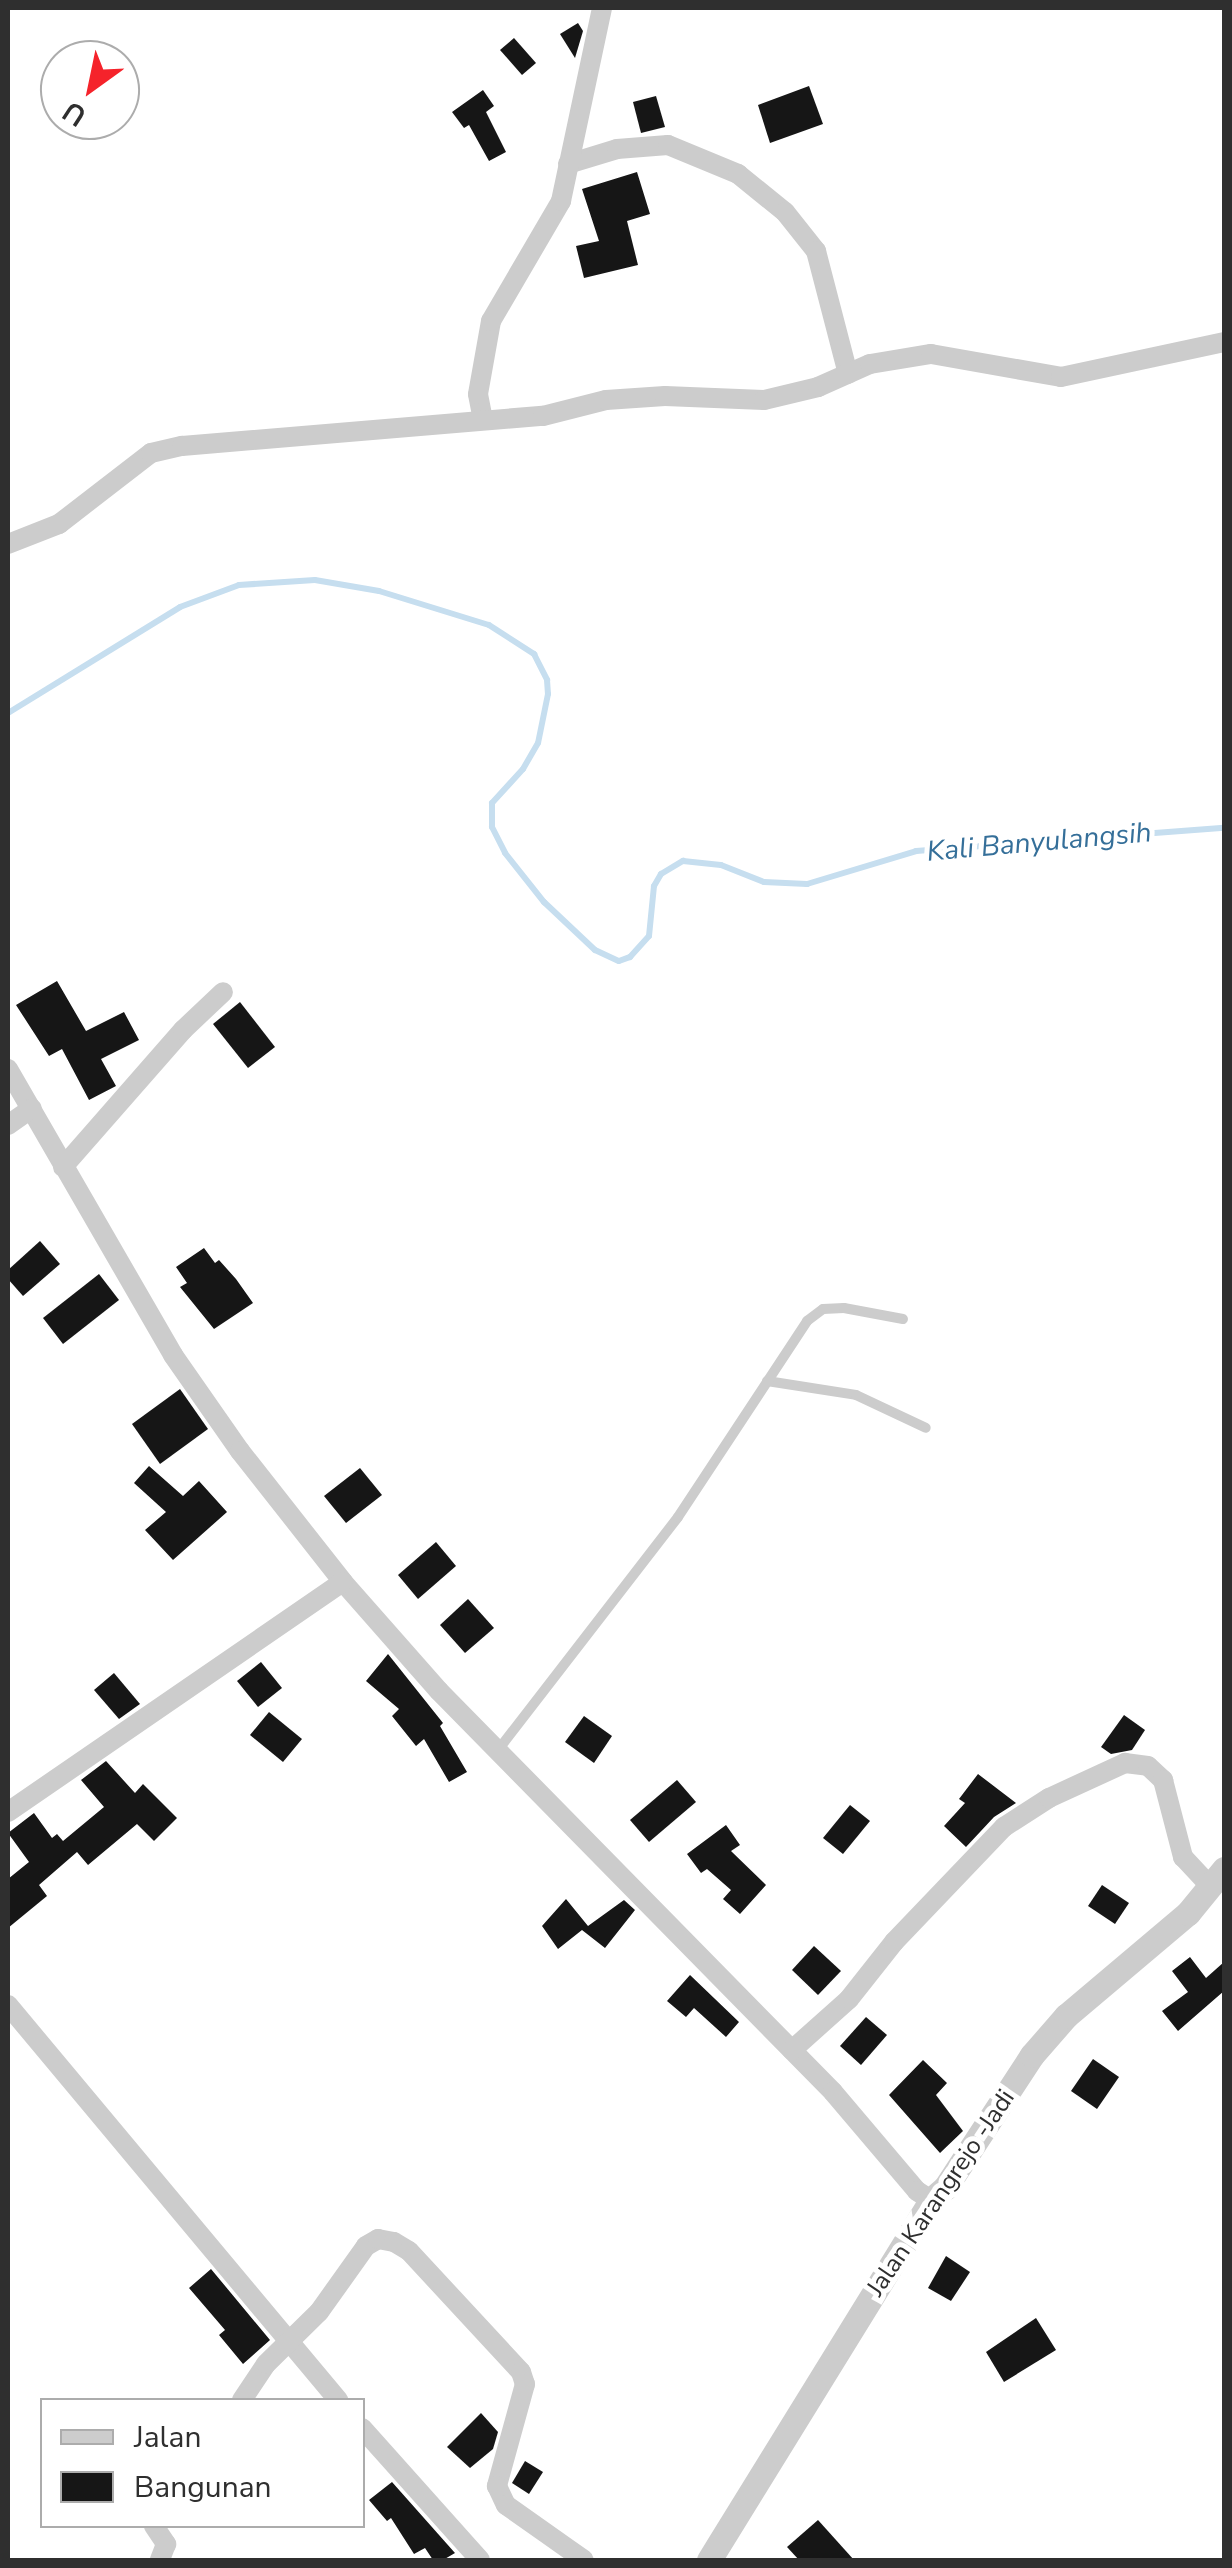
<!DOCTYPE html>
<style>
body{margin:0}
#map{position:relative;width:1232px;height:2568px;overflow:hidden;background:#fff;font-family:"Nunito Sans",sans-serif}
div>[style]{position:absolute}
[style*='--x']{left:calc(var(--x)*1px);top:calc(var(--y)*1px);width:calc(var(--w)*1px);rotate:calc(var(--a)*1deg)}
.stream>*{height:6px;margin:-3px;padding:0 3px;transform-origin:3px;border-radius:3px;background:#c6deef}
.building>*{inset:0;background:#161616}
.service>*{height:10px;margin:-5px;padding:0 5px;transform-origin:5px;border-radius:5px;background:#ccc}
.minor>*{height:20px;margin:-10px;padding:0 10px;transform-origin:10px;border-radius:10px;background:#ccc}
.tertiary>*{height:25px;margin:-12.5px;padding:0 12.5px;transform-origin:12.5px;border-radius:12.5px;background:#ccc}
span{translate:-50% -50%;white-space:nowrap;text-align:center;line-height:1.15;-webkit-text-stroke:10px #fff;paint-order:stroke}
.street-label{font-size:25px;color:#2f2f2f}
.water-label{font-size:28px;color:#356f99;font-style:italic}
.frame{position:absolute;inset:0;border:10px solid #2f2f2f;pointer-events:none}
.legend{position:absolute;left:40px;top:2398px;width:325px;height:130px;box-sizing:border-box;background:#fff;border:2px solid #acacac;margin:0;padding:12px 18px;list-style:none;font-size:30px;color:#2f2f2f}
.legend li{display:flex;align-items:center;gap:20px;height:50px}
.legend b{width:50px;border:2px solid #acacac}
.north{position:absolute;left:40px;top:40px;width:100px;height:100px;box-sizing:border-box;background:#fff;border:2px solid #acacac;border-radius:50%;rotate:213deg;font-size:28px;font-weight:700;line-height:40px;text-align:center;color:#2f2f2f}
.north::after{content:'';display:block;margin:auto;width:35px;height:45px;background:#f5232b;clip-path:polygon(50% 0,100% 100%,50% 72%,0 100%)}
</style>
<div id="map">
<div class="stream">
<i style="--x:8;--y:713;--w:202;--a:-31.6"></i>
<i style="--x:180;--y:607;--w:63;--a:-20.4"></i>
<i style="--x:239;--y:585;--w:76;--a:-3.8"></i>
<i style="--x:315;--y:580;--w:65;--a:9.8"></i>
<i style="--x:379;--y:591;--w:115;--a:17.2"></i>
<i style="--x:489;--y:625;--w:54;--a:32.8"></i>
<i style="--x:534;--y:654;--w:29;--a:63"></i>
<i style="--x:547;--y:680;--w:14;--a:86"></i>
<i style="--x:548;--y:694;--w:50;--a:101.5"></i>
<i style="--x:538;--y:743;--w:30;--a:120"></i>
<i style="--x:523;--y:769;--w:46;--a:132.4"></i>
<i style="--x:492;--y:803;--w:24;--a:90"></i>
<i style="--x:492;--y:827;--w:29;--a:63"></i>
<i style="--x:505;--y:853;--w:63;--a:51.5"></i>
<i style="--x:544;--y:902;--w:70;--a:43.3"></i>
<i style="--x:595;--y:950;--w:26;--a:25"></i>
<i style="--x:619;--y:961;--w:12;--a:-20"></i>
<i style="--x:630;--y:957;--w:28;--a:-48"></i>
<i style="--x:649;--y:936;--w:50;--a:-84.3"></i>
<i style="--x:654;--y:886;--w:14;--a:-60"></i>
<i style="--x:661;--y:874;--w:26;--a:-31"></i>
<i style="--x:683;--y:861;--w:38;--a:6"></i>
<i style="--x:721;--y:865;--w:46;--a:21.6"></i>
<i style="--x:764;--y:882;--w:43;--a:2.7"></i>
<i style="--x:807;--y:884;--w:114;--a:-16.8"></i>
<i style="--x:916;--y:851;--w:309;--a:-4.3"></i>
</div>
<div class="building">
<i style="clip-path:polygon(578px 23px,583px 31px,575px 58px,560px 34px)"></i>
<i style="clip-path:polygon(514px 38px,536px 63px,522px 75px,500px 50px)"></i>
<i style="clip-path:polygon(809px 86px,823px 124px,770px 143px,758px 105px)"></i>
<i style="clip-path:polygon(483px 90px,494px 106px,486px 112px,506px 152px,489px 161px,469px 125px,464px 128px,452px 112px)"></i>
<i style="clip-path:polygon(656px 96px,665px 127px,641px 133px,633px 102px)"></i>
<i style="clip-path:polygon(637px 172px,650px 214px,627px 221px,638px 265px,584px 278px,576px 246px,599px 241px,582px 189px)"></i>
<i style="clip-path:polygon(57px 981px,86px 1031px,124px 1012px,139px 1040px,101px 1059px,116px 1086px,89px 1100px,62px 1049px,49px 1056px,16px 1005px)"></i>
<i style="clip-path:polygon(240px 1002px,275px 1047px,248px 1068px,213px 1024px)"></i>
<i style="clip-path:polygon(40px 1241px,60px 1264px,23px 1296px,8px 1279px,8px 1270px)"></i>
<i style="clip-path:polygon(204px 1248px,215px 1263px,219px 1260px,236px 1279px,253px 1303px,214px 1329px,180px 1287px,187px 1283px,176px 1267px)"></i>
<i style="clip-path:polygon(99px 1274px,119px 1300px,63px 1344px,43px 1318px)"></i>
<i style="clip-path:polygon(180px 1389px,208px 1429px,160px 1464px,132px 1424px)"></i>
<i style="clip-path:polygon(149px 1466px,183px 1496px,199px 1481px,227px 1512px,173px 1560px,145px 1530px,166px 1512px,134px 1483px)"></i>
<i style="clip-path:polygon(360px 1468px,382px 1495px,346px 1523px,324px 1496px)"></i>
<i style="clip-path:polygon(436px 1542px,456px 1566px,418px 1599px,398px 1575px)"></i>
<i style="clip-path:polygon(468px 1599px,494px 1628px,465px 1653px,440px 1625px)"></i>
<i style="clip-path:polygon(388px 1654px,443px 1723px,440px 1726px,467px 1772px,449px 1782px,424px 1739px,416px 1746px,392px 1716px,399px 1709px,366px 1681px)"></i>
<i style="clip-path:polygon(261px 1662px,282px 1688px,258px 1707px,237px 1681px)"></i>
<i style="clip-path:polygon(114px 1673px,140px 1704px,119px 1719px,94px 1690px)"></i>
<i style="clip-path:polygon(269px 1712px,302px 1739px,283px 1762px,250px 1735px)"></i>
<i style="clip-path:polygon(1124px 1715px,1145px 1730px,1132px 1750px,1111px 1754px,1101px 1747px)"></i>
<i style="clip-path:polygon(584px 1716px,612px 1736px,594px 1763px,565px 1742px)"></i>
<i style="clip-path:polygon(106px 1761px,135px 1793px,143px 1784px,177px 1818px,154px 1841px,137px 1824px,88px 1865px,77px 1852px,39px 1885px,47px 1896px,8px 1928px,8px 1879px,29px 1862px,8px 1833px,34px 1813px,52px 1838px,57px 1834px,63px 1841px,104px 1807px,81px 1780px)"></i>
<i style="clip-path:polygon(978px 1774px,1016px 1803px,994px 1817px,966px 1847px,944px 1826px,965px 1803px,959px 1799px)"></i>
<i style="clip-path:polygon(677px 1780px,696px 1802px,649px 1842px,630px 1820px)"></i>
<i style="clip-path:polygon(850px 1805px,870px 1821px,843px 1854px,823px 1838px)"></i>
<i style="clip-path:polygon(726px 1825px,740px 1845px,731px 1851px,766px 1885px,740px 1914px,723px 1899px,731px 1890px,707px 1869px,701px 1873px,687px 1854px)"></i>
<i style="clip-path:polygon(1102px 1885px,1129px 1903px,1115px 1924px,1088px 1906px)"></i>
<i style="clip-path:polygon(566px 1899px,588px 1926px,624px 1900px,635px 1910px,605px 1948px,582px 1930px,558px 1949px,542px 1926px)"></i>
<i style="clip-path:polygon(814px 1946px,841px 1971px,818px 1995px,792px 1970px)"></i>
<i style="clip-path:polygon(1190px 1957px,1206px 1978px,1224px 1962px,1224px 1991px,1178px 2031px,1162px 2011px,1188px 1992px,1172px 1971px)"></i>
<i style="clip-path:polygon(690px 1975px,739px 2022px,726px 2037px,694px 2008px,686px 2017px,667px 2001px)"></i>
<i style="clip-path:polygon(866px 2017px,887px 2035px,861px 2065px,840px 2046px)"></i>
<i style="clip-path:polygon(1093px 2059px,1119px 2077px,1097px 2109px,1071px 2091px)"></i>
<i style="clip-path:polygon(923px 2060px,947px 2083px,936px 2095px,963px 2131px,940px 2153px,889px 2095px)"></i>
<i style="clip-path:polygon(946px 2256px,970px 2272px,951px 2301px,928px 2288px)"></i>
<i style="clip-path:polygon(211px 2269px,270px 2340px,243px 2364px,219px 2335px,225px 2330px,189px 2288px)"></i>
<i style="clip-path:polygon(1036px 2318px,1056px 2350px,1004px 2382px,986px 2352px)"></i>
<i style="clip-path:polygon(481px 2413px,498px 2432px,493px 2449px,470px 2468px,447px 2447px)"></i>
<i style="clip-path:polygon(525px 2461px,543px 2472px,529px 2494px,512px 2483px)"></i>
<i style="clip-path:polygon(392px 2482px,455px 2553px,443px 2560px,433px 2560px,425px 2548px,414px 2554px,391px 2518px,387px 2521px,369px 2500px)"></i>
<i style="clip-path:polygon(818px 2520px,854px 2560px,799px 2560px,787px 2547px)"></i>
</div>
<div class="service">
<i style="--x:767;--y:1381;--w:90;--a:8.9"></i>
<i style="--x:856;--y:1395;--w:77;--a:25.2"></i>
<i style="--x:498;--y:1750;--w:294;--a:-52.3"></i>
<i style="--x:678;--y:1517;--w:235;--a:-56.6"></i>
<i style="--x:807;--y:1321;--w:20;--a:-37"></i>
<i style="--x:823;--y:1309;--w:21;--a:-3"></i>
<i style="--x:844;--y:1308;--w:60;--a:10.6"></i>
</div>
<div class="minor">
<i style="--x:568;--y:164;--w:51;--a:-17"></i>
<i style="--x:617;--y:149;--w:51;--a:-4.5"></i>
<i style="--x:668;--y:145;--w:76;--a:22.5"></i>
<i style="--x:738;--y:174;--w:60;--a:39"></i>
<i style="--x:785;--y:212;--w:50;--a:51.5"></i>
<i style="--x:816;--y:251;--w:127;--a:75.4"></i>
<i style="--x:483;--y:420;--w:26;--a:-101"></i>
<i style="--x:478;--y:394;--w:74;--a:-79.9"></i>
<i style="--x:491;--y:321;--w:139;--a:-59.7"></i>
<i style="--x:561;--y:201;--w:197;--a:-78"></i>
<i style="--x:8;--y:544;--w:55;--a:-21.4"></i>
<i style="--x:59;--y:524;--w:116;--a:-37.7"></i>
<i style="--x:151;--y:453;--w:32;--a:-13"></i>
<i style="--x:182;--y:446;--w:362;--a:-4.8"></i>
<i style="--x:543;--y:416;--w:65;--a:-14.3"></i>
<i style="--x:606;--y:400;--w:59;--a:-3.9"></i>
<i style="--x:665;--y:396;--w:99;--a:2.3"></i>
<i style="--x:764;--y:400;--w:56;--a:-13.5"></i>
<i style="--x:818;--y:387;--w:57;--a:-23.9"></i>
<i style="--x:870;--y:364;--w:62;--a:-9.3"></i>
<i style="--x:931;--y:354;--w:132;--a:10"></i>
<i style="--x:1061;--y:377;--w:167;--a:-12.1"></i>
<i style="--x:8;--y:1069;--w:330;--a:60"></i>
<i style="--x:173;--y:1355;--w:117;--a:55.1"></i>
<i style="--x:240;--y:1451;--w:167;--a:51.8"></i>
<i style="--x:343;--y:1582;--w:145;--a:48.6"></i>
<i style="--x:439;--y:1691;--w:562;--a:45.5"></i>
<i style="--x:833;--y:2092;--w:130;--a:49.7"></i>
<i style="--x:917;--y:2191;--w:17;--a:33"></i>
<i style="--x:8;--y:1125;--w:29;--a:-35"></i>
<i style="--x:63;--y:1167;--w:182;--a:-48.8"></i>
<i style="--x:183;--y:1030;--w:55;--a:-43.5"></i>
<i style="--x:8;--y:1812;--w:406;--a:-34.5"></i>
<i style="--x:8;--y:2005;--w:515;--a:50.12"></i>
<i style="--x:792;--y:2050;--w:76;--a:-41.8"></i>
<i style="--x:849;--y:1999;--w:73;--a:-51.7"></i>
<i style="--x:894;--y:1942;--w:159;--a:-46.3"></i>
<i style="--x:1004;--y:1827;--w:54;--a:-32.8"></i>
<i style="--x:1049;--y:1798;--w:84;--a:-24.7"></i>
<i style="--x:1125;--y:1763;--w:23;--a:7"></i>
<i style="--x:1148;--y:1766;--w:21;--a:43"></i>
<i style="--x:1163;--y:1780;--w:80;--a:75.4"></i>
<i style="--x:1183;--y:1857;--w:40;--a:47"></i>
<i style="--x:242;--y:2400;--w:43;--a:-56.3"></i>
<i style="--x:266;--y:2364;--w:74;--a:-44.5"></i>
<i style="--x:319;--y:2312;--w:81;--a:-54.5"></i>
<i style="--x:366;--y:2246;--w:14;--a:-30"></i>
<i style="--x:378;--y:2239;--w:16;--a:11"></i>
<i style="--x:394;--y:2242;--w:17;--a:31"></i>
<i style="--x:409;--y:2251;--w:165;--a:47.2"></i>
<i style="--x:521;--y:2372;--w:13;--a:72"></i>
<i style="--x:525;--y:2384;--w:106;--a:105.4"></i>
<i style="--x:497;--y:2486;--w:21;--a:65"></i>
<i style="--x:506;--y:2505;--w:95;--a:35.2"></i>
<i style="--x:362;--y:2428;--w:177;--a:48.2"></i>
<i style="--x:154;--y:2526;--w:22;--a:56"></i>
<i style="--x:166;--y:2544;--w:17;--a:111"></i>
</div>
<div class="tertiary">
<i style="--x:709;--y:2560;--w:423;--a:-58.3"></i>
<i style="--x:931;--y:2200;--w:18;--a:-41"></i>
<i style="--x:945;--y:2188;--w:159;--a:-56.8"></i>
<i style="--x:1032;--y:2055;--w:52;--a:-48.9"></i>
<i style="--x:1066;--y:2016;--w:160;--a:-40.2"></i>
<i style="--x:1188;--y:1913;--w:57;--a:-50.7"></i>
</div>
<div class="street-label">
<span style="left:941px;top:2193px;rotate:-56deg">Jalan Karangrejo -Jadi</span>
</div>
<div class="water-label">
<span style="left:1039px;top:842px;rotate:-5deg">Kali Banyulangsih</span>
</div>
<div class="frame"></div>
<ul class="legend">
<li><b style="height:12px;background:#ccc"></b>Jalan</li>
<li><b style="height:28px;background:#161616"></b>Bangunan</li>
</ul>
<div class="north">U</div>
</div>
